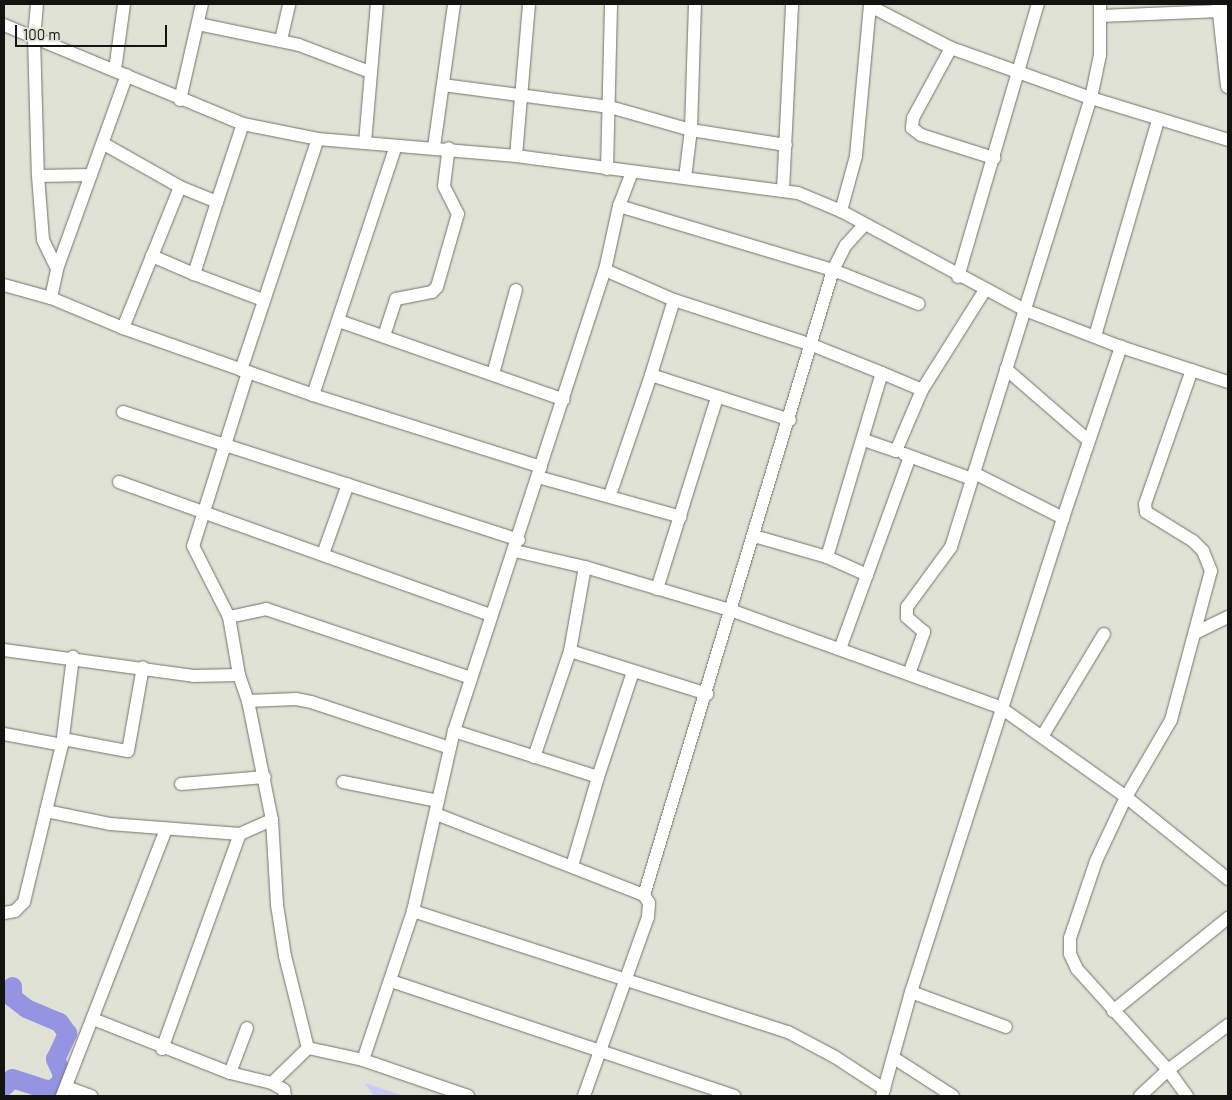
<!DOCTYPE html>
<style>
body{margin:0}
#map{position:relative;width:1232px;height:1100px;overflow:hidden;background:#e1e2d6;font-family:Barlow,sans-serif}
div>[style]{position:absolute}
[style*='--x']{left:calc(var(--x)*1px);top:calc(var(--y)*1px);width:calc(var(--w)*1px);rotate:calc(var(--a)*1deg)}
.green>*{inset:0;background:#cacbf4}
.river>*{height:19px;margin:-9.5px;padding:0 9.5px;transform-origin:9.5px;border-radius:9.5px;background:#9594e3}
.roads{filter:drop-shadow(0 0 1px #737369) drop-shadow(0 0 1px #737369)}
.minor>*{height:12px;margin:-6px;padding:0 6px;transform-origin:6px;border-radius:6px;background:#fff}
.major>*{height:15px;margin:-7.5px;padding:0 7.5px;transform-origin:7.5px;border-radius:7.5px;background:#fff}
span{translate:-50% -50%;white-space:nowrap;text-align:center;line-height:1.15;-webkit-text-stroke:4px #e1e2d6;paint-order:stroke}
.frame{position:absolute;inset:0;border:5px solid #13130f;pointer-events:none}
.scale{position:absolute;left:15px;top:25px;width:152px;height:22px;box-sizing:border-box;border:2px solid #13130f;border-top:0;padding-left:6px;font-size:15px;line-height:18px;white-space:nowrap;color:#13130f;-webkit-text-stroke:4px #e1e2d6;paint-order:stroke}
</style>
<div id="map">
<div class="green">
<i style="clip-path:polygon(365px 1083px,404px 1096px,374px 1096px)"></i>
</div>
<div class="river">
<i style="--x:4;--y:1086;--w:11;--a:-45"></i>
<i style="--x:12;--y:1078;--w:40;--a:18"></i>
<i style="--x:50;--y:1090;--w:12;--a:-35"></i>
<i style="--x:60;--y:1083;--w:9;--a:-77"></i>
<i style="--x:62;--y:1074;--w:17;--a:-115"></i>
<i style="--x:55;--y:1059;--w:29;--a:-65"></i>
<i style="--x:67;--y:1033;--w:14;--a:-126"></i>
<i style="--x:59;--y:1022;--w:36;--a:-157"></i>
<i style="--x:26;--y:1008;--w:18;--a:-142"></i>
<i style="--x:12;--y:997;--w:11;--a:-90"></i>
</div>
<div class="roads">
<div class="minor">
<i style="--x:37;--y:4;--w:33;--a:95"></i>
<i style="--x:34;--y:37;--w:139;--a:88.4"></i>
<i style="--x:38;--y:176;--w:64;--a:85.5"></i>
<i style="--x:43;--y:240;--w:32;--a:64"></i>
<i style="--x:870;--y:6;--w:91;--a:27.4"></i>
<i style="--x:951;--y:48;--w:149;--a:19.7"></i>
<i style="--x:1091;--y:98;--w:143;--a:17"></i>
<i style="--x:1101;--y:16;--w:119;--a:-2.4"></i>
<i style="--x:198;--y:24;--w:103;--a:11.7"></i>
<i style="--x:299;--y:45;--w:76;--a:20.8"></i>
<i style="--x:4;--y:25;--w:259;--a:22.5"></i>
<i style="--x:243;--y:124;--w:76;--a:11.3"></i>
<i style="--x:318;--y:139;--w:199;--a:4.9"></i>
<i style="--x:516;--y:156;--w:284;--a:7.5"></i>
<i style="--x:798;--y:193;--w:47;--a:22.7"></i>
<i style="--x:841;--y:211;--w:209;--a:28.3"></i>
<i style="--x:1025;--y:310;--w:103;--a:21.1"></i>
<i style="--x:1121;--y:347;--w:113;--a:18.1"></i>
<i style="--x:281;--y:40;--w:37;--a:-77"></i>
<i style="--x:951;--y:48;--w:80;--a:118.5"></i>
<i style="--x:913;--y:118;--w:10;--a:96"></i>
<i style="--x:912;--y:128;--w:11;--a:38"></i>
<i style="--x:921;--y:135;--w:77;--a:17.5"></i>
<i style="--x:115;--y:70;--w:67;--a:-82.2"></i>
<i style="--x:443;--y:85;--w:168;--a:7.5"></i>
<i style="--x:610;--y:107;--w:84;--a:15.9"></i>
<i style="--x:691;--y:130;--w:96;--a:9"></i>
<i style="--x:180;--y:100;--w:98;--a:-77.1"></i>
<i style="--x:365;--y:143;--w:140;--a:-85.1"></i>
<i style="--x:104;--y:144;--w:87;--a:29.5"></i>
<i style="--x:180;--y:187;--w:40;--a:22"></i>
<i style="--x:217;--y:202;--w:76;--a:107.7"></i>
<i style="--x:194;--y:274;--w:46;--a:-156.8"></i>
<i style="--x:434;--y:147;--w:144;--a:-82"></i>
<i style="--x:516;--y:156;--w:153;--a:-85.1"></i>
<i style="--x:607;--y:169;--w:165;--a:-88.6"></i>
<i style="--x:38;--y:176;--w:53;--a:-1.1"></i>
<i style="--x:685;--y:178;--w:48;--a:-82.9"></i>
<i style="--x:691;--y:130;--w:126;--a:-88.2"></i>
<i style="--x:783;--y:190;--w:186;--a:-87.2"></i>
<i style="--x:217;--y:202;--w:82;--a:-71.6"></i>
<i style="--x:619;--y:206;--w:223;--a:16.7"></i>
<i style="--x:833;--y:270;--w:92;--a:21.6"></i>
<i style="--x:841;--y:211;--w:57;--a:-74.7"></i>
<i style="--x:856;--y:156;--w:153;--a:-84.7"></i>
<i style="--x:605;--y:270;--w:75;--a:23.5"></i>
<i style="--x:674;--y:300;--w:145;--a:18.1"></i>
<i style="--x:812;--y:345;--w:75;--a:21.8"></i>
<i style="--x:194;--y:274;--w:74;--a:20.6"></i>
<i style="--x:958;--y:277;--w:284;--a:-73.7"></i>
<i style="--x:4;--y:285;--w:49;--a:15.5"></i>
<i style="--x:51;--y:298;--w:78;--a:22.6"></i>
<i style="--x:123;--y:328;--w:201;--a:19.4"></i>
<i style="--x:313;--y:395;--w:239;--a:17.5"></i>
<i style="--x:51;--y:298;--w:30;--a:-78"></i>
<i style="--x:57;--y:269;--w:206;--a:-70.2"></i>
<i style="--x:339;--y:321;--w:238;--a:19.3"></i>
<i style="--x:123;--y:328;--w:152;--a:-68"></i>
<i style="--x:384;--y:336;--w:39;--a:-72"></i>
<i style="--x:396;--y:299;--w:37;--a:-11"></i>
<i style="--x:432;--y:292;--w:7;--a:-45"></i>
<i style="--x:437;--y:287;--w:76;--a:-74"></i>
<i style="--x:458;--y:214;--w:31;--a:-117"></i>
<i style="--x:444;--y:186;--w:38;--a:-83"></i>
<i style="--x:1095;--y:336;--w:225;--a:-73.7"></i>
<i style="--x:1006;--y:369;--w:108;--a:40.9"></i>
<i style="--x:241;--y:370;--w:243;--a:-71.6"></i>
<i style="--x:248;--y:372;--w:182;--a:107.5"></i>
<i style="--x:193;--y:546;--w:80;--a:63.1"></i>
<i style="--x:229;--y:617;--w:59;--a:80.2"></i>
<i style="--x:239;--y:675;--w:28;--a:71"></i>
<i style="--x:248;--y:701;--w:121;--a:78.6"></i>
<i style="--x:272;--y:820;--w:85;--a:86.6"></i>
<i style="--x:277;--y:905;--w:52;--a:81.1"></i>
<i style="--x:285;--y:956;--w:95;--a:76"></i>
<i style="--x:493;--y:374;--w:87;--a:-74.7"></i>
<i style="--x:651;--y:375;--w:78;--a:-73"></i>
<i style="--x:313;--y:395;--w:262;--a:-71.6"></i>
<i style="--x:123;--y:412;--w:416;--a:17.9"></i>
<i style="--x:864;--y:440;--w:34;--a:19"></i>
<i style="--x:896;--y:451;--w:66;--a:-66.9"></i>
<i style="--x:922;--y:390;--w:118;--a:-57.8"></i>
<i style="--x:904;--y:454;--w:72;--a:20.2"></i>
<i style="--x:974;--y:473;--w:393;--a:-72.7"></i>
<i style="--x:1091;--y:98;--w:44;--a:-78.2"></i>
<i style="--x:1100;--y:55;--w:51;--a:-90"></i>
<i style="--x:538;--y:477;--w:148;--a:15.6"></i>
<i style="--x:119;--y:482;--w:395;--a:19.7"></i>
<i style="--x:610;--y:495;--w:127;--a:-71.1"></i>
<i style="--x:651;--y:375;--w:146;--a:17.9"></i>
<i style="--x:754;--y:536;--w:76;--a:16"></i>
<i style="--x:827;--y:557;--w:44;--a:24.2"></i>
<i style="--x:515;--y:551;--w:72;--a:12.9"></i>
<i style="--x:585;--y:567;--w:151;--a:16.5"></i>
<i style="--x:730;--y:610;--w:287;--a:19.8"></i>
<i style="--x:1000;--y:707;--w:155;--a:35.5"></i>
<i style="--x:1126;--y:797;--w:131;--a:38.8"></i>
<i style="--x:323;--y:554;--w:74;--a:-70.3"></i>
<i style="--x:827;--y:557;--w:192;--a:-73.4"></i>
<i style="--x:882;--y:373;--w:43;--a:23"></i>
<i style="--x:657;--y:589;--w:200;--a:-72.6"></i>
<i style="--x:229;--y:617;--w:38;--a:-12"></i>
<i style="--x:266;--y:609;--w:216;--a:18.6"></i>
<i style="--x:1197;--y:632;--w:34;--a:-26"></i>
<i style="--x:840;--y:649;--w:204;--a:-70"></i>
<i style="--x:4;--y:650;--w:191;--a:7.8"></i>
<i style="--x:193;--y:676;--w:46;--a:-1.2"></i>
<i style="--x:570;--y:651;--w:85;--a:-79.9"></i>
<i style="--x:909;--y:674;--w:45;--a:-70.3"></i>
<i style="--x:924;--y:632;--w:23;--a:-139"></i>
<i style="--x:907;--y:617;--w:10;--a:-90"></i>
<i style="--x:907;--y:607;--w:74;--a:-53.7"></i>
<i style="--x:951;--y:547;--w:77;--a:-72.7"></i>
<i style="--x:974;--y:473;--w:100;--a:26.8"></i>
<i style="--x:1063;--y:518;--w:181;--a:-71.3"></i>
<i style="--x:248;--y:701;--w:48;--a:-2.4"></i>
<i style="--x:296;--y:699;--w:15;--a:11"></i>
<i style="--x:311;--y:702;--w:146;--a:18.3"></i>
<i style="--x:454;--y:731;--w:151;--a:17.7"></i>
<i style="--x:598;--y:777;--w:111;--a:-71.6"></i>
<i style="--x:4;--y:734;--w:59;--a:10.7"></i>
<i style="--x:1043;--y:735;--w:118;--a:-58.9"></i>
<i style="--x:63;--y:739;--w:66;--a:10.5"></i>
<i style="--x:128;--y:751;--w:85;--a:-79.9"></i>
<i style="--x:534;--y:757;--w:112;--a:-71.2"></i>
<i style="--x:570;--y:651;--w:144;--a:17.4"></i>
<i style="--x:343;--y:782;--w:97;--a:11.3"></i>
<i style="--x:181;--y:784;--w:84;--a:-4.8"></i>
<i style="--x:46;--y:811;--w:68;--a:-76.4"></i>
<i style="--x:62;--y:745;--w:89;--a:-82.9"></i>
<i style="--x:436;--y:814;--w:223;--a:21.3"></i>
<i style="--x:644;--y:895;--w:9;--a:58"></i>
<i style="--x:649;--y:903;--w:14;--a:94"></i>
<i style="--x:648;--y:917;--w:190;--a:109.7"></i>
<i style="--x:572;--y:866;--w:93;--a:-73.7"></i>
<i style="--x:644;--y:895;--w:653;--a:-73.17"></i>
<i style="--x:833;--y:270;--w:28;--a:-63"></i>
<i style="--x:846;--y:245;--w:28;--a:-48"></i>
<i style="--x:413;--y:911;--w:394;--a:17.9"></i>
<i style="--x:788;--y:1032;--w:53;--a:28"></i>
<i style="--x:835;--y:1057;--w:59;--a:33.1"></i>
<i style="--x:4;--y:913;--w:11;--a:-10"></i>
<i style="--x:15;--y:911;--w:13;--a:-45"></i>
<i style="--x:24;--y:902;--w:94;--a:-76.4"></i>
<i style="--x:46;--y:811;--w:65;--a:11.5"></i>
<i style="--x:110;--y:824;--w:130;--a:4.4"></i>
<i style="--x:240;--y:834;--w:35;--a:-24"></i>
<i style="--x:391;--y:981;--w:362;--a:18.5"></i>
<i style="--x:911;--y:992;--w:101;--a:20.2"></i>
<i style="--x:1113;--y:1011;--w:148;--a:-39"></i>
<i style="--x:93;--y:1019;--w:147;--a:21.5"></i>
<i style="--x:230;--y:1073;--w:43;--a:13.4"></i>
<i style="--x:272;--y:1083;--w:14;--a:30"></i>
<i style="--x:284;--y:1090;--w:6;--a:81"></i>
<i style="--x:308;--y:1048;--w:56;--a:12.3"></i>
<i style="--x:363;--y:1060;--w:111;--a:18.9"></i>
<i style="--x:162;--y:1049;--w:229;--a:-70.1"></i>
<i style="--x:894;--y:1058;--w:70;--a:32.8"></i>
<i style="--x:363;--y:1060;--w:157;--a:-71.4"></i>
<i style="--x:413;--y:911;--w:185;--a:-77.2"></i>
<i style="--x:454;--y:731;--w:485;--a:-71.9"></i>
<i style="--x:605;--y:270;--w:66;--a:-77.7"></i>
<i style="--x:619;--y:206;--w:36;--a:-69"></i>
<i style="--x:230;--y:1073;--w:48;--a:-69.3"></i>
<i style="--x:272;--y:1083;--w:50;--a:-44.2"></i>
<i style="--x:66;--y:1087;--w:27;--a:20"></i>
<i style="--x:62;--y:1096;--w:287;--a:-68.7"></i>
<i style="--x:882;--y:1096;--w:108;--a:-74.4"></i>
<i style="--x:911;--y:992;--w:498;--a:-72.2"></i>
<i style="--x:1140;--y:1096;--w:38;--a:-43"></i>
<i style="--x:1168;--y:1070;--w:75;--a:-36.9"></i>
<i style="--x:1187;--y:1096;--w:32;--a:-126"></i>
<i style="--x:1168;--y:1070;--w:136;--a:-132"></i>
<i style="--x:1077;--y:969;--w:17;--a:-115"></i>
<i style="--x:1070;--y:954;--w:16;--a:-90"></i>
<i style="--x:1070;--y:938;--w:81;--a:-71.3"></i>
<i style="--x:1096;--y:861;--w:71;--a:-64.9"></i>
<i style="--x:1126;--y:797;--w:89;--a:-59.7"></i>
<i style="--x:1171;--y:720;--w:154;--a:-75"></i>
<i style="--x:1211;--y:571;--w:22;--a:-112"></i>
<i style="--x:1203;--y:551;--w:14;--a:-135"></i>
<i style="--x:1193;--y:541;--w:55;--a:-148.3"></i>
<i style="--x:1146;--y:512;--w:8;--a:-97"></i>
<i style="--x:1145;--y:504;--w:142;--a:-70.7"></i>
</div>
<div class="major">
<i style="--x:1219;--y:4;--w:82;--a:83.7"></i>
</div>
</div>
<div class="frame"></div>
<div class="scale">100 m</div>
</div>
